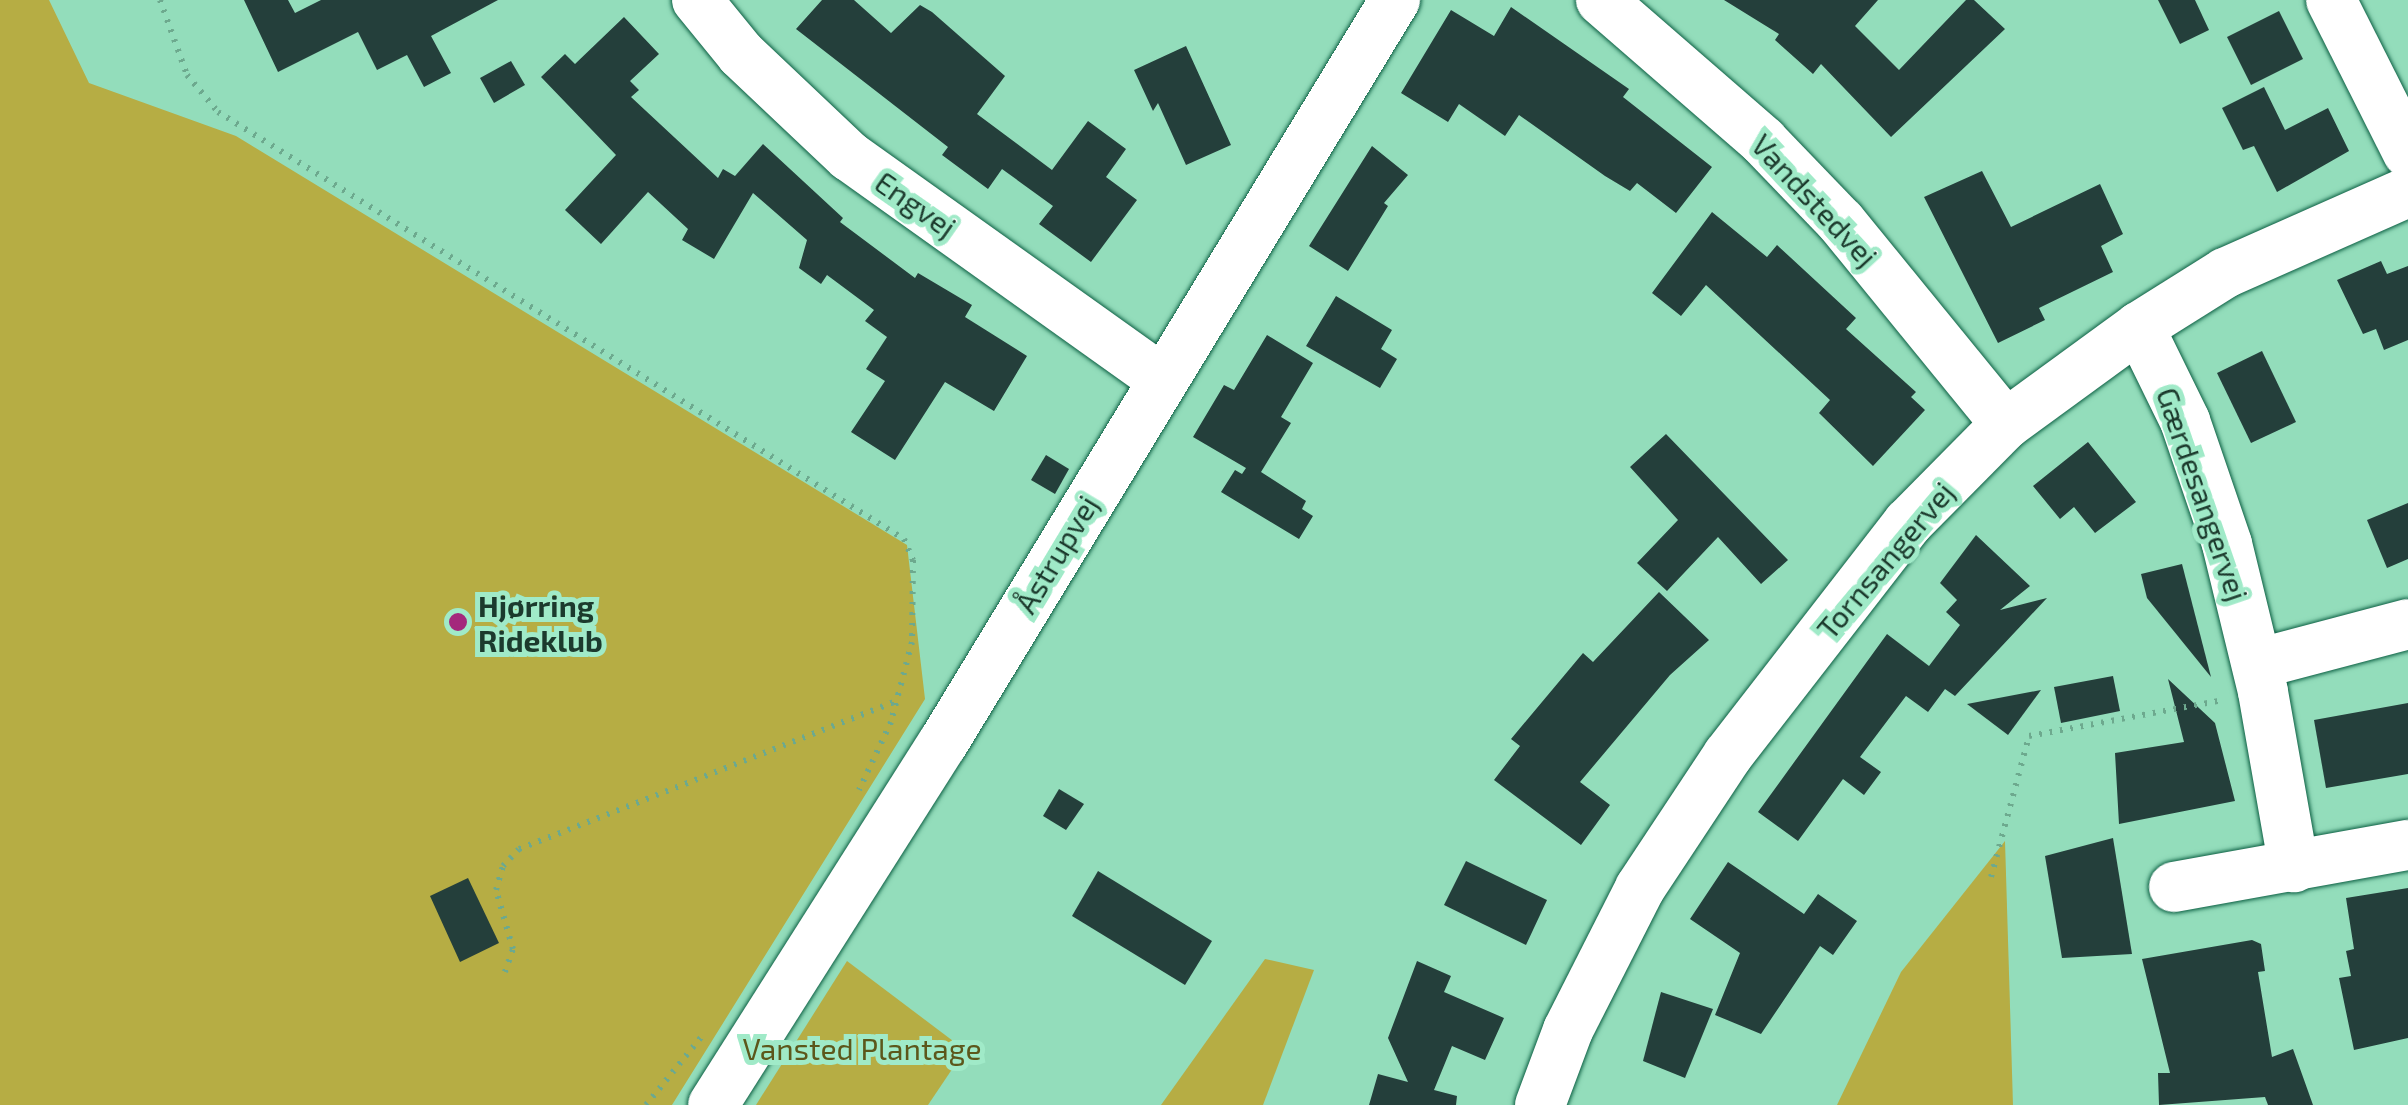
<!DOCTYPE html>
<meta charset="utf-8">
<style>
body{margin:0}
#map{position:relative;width:2408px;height:1105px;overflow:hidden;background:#93ddbb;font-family:"Exo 2",sans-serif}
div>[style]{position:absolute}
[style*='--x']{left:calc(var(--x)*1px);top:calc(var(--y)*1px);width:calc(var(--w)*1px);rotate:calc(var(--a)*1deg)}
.green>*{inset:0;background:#b6ad44}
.building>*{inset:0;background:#243f3b}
.path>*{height:6px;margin-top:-3px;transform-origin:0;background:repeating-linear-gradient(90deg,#6da98e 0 2.5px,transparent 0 10.5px)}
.roads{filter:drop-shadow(0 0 2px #0c5f43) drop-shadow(0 0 2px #0c5f43)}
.minor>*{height:50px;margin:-25px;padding:0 25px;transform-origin:25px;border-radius:25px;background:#fff}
.dots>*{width:28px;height:28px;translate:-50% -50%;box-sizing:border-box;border:5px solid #a0eac8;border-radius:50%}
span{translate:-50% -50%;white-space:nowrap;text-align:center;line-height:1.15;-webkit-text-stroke:10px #a0eac8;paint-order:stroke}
.street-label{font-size:30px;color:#1c3a2d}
.poi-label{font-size:30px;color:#1c3a2d;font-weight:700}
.left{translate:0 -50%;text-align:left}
.park-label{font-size:30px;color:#5c571b}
</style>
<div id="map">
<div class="green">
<i style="clip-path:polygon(0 0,49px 0,89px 83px,236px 136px,907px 545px,925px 699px,672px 1105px,0 1105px)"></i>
<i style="clip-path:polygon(2005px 841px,2013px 1105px,1837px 1105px,1901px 972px)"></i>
<i style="clip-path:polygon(1265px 959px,1314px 970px,1263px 1105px,1161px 1105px)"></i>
<i style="clip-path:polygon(847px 961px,965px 1050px,928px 1105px,756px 1105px)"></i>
</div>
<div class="building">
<i style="clip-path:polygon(244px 0,288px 0,295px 13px,321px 0,498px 0,431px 36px,451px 73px,424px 87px,407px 55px,377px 70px,358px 32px,278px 72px)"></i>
<i style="clip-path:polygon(822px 0,854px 0,891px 33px,920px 5px,932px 12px,1005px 76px,977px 114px,1052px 170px,1088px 121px,1126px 149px,1106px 177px,1137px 200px,1091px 262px,1039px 224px,1053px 206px,1002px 169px,988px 189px,942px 155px,948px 147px,796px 29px)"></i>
<i style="clip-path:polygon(1724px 0,1878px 0,1855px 26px,1899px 70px,1966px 0,1974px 0,2005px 29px,1891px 137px,1821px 64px,1813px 74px,1775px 40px,1779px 34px)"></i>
<i style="clip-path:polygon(2158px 0,2195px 0,2209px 30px,2180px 44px)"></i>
<i style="clip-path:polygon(1511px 7px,1629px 89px,1623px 97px,1712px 167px,1676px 213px,1637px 183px,1630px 191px,1605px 176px,1519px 115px,1505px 136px,1459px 104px,1448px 122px,1401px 93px,1451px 10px,1494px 36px)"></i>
<i style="clip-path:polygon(2279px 11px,2303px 59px,2251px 85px,2227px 37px)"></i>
<i style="clip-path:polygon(624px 17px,659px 54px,630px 81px,639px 90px,631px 97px,718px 178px,723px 169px,735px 176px,763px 144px,843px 218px,840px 222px,915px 278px,918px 273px,972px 305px,965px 317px,1027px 356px,994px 411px,945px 382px,895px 460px,851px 432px,885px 381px,866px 369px,887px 337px,865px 321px,874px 310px,827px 275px,821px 284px,799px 268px,807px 240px,753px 193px,714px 259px,682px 240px,688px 229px,648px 192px,601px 244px,565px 210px,616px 155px,541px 77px,565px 54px,575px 64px)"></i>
<i style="clip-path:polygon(1186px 46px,1231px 145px,1186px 165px,1158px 103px,1153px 111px,1134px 70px)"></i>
<i style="clip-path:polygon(511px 61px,525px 85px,494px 103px,480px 78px)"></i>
<i style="clip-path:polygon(2264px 87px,2285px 130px,2328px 108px,2349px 151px,2277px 192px,2254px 146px,2243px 150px,2222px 108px)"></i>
<i style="clip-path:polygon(1372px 146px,1408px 175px,1384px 203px,1388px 206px,1348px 271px,1309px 246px)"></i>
<i style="clip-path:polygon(1982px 171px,2011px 227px,2100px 184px,2123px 234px,2101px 246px,2113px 272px,2039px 308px,2045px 320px,1998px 343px,1924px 197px)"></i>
<i style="clip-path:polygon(1712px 212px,1767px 257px,1777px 245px,1856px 318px,1846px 329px,1916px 392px,1911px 397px,1925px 410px,1873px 466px,1819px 413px,1830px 400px,1706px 285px,1681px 316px,1652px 293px)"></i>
<i style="clip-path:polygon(2381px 261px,2387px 274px,2408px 266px,2408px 340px,2384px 350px,2376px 329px,2363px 334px,2337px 280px)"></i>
<i style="clip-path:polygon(1336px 296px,1392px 330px,1381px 349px,1397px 359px,1380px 388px,1306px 346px)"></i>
<i style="clip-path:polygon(1267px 335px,1313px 363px,1281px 417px,1291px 423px,1261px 472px,1306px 501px,1302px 509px,1313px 516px,1299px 539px,1221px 492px,1235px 470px,1242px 474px,1246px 468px,1193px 437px,1224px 385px,1234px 390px)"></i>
<i style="clip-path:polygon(2262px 351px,2296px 422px,2251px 443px,2217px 373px)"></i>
<i style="clip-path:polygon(1666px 434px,1788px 560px,1761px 584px,1718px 537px,1667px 591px,1637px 563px,1678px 520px,1630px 467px)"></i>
<i style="clip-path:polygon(2088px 442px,2136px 502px,2095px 533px,2074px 507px,2060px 519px,2033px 486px)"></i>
<i style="clip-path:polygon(1046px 455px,1069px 469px,1055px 494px,1031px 480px)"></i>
<i style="clip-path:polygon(2408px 503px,2408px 559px,2387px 568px,2367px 520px)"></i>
<i style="clip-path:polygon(1976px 535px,2030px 586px,2000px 610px,2047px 598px,1955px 696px,1945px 689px,1928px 712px,1906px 696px,1860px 757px,1881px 772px,1864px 795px,1843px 779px,1798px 841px,1758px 812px,1887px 634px,1929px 666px,1960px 625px,1946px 612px,1957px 600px,1940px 583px)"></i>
<i style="clip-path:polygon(2182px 564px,2211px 677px,2147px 598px,2141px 574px)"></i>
<i style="clip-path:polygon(1659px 592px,1709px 640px,1670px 675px,1580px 782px,1610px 805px,1581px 845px,1494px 780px,1520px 746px,1511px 739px,1583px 653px,1593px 662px)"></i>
<i style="clip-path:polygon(2113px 676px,2120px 711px,2061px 723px,2054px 687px)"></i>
<i style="clip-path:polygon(2168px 679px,2215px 723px,2235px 801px,2119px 824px,2115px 753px,2184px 742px)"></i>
<i style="clip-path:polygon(2041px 690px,2008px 735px,1967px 704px)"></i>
<i style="clip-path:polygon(2408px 703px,2408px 774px,2326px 788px,2314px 720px)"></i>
<i style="clip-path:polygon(1059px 789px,1084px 804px,1066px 830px,1043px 816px)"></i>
<i style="clip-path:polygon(2113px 838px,2132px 954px,2062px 958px,2045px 856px)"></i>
<i style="clip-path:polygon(1466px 861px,1547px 900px,1526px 945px,1444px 905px)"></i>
<i style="clip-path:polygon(1728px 862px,1804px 914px,1818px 894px,1857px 921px,1833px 955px,1820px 946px,1761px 1034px,1715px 1015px,1740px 953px,1690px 919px)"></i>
<i style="clip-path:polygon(1098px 871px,1212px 941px,1185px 985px,1072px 916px)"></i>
<i style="clip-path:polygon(468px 878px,499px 943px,460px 962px,430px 896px)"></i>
<i style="clip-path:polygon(2408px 888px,2408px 1038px,2354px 1050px,2339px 978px,2351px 976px,2346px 951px,2354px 949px,2346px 898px)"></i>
<i style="clip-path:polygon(2252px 940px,2261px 944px,2265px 971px,2258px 972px,2272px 1057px,2293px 1049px,2313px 1105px,2268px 1105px,2265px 1097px,2159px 1105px,2158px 1073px,2170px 1073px,2142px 959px)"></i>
<i style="clip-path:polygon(1417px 961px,1451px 976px,1444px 992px,1504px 1018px,1485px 1060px,1452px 1046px,1434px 1090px,1457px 1096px,1456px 1105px,1369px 1105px,1378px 1074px,1408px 1082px,1388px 1038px)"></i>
<i style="clip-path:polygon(1661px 992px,1713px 1009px,1685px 1078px,1643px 1061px)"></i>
</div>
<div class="path">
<i style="--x:160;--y:0;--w:80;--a:70.2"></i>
<i style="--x:187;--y:75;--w:48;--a:50"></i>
<i style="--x:218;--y:112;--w:808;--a:31.9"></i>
<i style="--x:904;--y:539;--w:23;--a:67"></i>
<i style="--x:913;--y:560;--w:82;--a:90.7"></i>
<i style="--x:912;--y:642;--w:83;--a:104.7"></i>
<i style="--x:891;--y:722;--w:75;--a:115.2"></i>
<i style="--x:1991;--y:877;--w:146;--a:-74.9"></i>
<i style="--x:2029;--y:736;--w:197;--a:-10.5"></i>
<i style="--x:505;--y:972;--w:24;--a:-71"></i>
<i style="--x:513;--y:949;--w:61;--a:-106.1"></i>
<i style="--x:496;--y:890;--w:25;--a:-74"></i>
<i style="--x:503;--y:866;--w:23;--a:-47"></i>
<i style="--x:519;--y:849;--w:404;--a:-21.4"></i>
<i style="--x:646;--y:1105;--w:89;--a:-50.9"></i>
</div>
<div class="roads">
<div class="minor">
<i style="--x:697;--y:0;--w:70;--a:50.8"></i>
<i style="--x:741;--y:54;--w:149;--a:43.4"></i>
<i style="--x:849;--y:156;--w:384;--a:35.5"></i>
<i style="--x:1601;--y:0;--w:215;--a:41"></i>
<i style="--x:1763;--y:141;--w:112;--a:46.1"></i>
<i style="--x:1841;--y:222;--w:261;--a:50.8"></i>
<i style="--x:2331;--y:0;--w:171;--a:63.3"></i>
<i style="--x:2139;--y:327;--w:105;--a:63.9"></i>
<i style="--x:2185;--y:421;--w:130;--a:71.1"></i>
<i style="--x:2227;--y:544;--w:152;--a:76.3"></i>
<i style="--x:2263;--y:692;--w:178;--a:80"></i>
<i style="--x:2257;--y:664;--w:156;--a:-14.8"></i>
<i style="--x:2174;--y:887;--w:238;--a:-10.2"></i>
<i style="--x:713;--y:1105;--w:429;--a:-57.6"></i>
<i style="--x:943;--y:743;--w:870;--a:-58.69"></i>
<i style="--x:1540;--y:1105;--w:80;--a:-69.5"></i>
<i style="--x:1568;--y:1030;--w:159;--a:-63.1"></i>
<i style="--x:1640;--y:888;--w:159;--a:-56.5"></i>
<i style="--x:1728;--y:755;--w:294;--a:-52.2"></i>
<i style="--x:1908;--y:523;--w:139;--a:-45.3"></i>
<i style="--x:2006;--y:424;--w:165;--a:-36.1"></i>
<i style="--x:2139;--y:327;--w:102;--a:-32.1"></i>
<i style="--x:2225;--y:273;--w:200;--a:-23.9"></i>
</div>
</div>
<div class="dots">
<i style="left:458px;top:622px;background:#a4287c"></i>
</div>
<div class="street-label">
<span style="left:1815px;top:200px;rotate:47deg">Vandstedvej</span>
<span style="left:916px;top:204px;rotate:35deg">Engvej</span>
<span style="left:2203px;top:494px;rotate:71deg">Gærdesangervej</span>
<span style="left:1056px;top:554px;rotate:-59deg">Åstrupvej</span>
<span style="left:1885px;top:560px;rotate:-50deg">Tornsangervej</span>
</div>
<div class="poi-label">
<span class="left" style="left:478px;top:622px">Hjørring<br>Rideklub</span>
</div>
<div class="park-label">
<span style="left:862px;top:1048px">Vansted Plantage</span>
</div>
</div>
